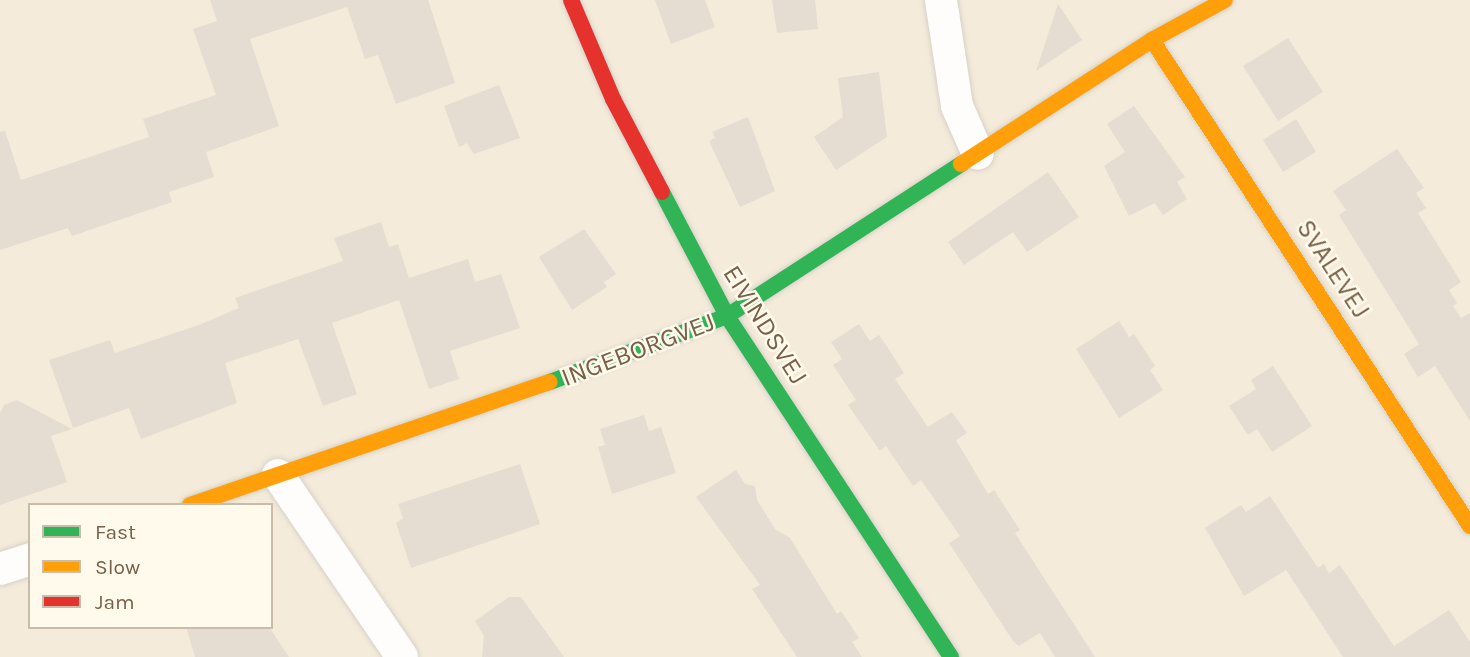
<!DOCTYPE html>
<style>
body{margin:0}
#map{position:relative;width:1470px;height:657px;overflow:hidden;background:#f8f4ea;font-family:Karla,sans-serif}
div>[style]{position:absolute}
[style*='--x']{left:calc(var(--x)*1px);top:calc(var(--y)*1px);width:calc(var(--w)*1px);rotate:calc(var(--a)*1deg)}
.residential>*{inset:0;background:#f4ebda}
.building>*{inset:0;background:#e5ddd1}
.roads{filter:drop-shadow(0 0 2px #d7d1c8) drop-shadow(0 0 2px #d7d1c8)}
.street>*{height:32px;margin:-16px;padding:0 16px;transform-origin:16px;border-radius:16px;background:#fefdfc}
.fast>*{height:16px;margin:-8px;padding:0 8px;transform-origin:8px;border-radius:8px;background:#30b455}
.slow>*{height:16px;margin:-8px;padding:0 8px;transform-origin:8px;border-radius:8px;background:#ff9f0a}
.jam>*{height:16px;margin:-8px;padding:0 8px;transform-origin:8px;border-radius:8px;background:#e5322d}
span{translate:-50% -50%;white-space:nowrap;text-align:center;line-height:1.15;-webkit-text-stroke:5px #fffaec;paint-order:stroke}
.street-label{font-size:26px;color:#785f47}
.legend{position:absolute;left:28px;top:503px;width:245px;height:126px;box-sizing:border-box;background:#fffaec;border:2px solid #c9bcaa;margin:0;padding:9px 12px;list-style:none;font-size:21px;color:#785f47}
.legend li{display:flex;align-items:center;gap:14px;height:35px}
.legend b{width:35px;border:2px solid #c9bcaa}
</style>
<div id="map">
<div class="residential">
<i style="clip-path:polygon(evenodd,0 0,1470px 0,1470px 657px,0 657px,0 0,30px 505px,271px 505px,271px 627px,30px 627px,30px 505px)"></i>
</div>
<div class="building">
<i style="clip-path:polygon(210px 0,428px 0,455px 83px,396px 104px,378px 55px,365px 59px,347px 7px,250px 39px,279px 126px,206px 152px,214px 177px,169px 192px,172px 202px,72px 236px,68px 228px,0 250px,0 132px,5px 131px,21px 180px,149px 137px,143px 119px,216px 95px,193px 29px,217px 21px)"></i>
<i style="clip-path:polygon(655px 0,705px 0,715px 27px,671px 44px)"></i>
<i style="clip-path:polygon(772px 0,815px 0,818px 29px,777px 33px)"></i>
<i style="clip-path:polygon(1058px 4px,1082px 40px,1036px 71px)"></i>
<i style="clip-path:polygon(1288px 38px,1323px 92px,1278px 121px,1243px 66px)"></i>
<i style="clip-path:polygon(879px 72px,887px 137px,836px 170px,814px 137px,843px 117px,838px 78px)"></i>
<i style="clip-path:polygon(499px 85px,520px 138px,474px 154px,467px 143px,459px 147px,444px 106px)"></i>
<i style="clip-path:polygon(1134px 106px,1185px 177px,1177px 182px,1187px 199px,1163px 215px,1155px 203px,1129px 216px,1104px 166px,1125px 152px,1107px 124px)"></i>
<i style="clip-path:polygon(748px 117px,775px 191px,740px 207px,709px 141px,715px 138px,712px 132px)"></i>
<i style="clip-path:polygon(1296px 119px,1316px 152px,1283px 172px,1263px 140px)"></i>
<i style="clip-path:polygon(1397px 149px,1424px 188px,1416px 193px,1426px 208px,1418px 213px,1461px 282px,1449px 290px,1457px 303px,1453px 306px,1461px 318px,1470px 313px,1470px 421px,1435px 366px,1418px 377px,1404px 354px,1419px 344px,1339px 215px,1346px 210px,1333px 191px)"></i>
<i style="clip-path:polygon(1048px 172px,1079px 217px,1027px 252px,1013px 232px,964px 265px,948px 242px)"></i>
<i style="clip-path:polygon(381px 222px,389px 247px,398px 244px,409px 278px,468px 259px,475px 282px,501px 274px,520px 328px,450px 351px,459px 379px,429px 389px,399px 300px,332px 323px,357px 394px,323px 406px,298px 339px,225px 363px,237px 403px,141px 439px,129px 408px,73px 428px,49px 360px,110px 340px,115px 353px,199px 325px,239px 308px,235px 298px,343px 261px,334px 238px)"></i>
<i style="clip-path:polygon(584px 229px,616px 274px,604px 282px,607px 287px,572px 310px,539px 257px)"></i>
<i style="clip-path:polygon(1119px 321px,1129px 337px,1134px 334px,1155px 366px,1150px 370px,1163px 390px,1119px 418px,1076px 349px)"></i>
<i style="clip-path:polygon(859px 324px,870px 341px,879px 335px,890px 351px,904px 373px,895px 379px,928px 427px,952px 412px,967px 433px,956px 440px,988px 494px,994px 490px,1020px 530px,1015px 533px,1095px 657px,1055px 657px,1040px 633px,1019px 646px,1013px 641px,949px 543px,960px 536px,921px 480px,913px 486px,886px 446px,880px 451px,848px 405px,856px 400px,833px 365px,842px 359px,831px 342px)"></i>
<i style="clip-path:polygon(1273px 366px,1312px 426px,1272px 452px,1257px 429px,1248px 435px,1229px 406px,1256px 389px,1251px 380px)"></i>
<i style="clip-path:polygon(17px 400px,72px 429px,51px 436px,67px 482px,0 505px,0 413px,4px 405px)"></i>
<i style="clip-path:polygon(644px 415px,649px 431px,661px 427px,676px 473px,612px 494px,598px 447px,605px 445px,600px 429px)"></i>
<i style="clip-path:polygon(520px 464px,540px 524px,411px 568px,396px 523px,403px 518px,398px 504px)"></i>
<i style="clip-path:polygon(736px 470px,745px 484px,755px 486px,757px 500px,775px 529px,790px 538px,837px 614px,841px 611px,859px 638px,852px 642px,862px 657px,797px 657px,752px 589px,760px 585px,696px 497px)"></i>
<i style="clip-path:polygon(1270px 496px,1318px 568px,1324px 564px,1329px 573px,1340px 565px,1394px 646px,1449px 610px,1470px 642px,1470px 657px,1343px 657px,1286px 570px,1244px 596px,1205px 528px,1241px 505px,1246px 512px)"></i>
<i style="clip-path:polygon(509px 597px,521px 597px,564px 657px,482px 657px,484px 636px,475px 621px)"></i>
<i style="clip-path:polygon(186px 627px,269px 627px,289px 657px,195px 657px)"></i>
</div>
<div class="roads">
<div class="street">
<i style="--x:941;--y:0;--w:107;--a:81.4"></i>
<i style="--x:957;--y:106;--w:52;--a:66.4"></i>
<i style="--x:278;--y:475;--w:220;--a:55.7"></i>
<i style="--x:0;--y:569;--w:32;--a:-18"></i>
</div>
<div class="fast">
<i style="--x:662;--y:192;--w:140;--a:62.3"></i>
<i style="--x:727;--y:316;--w:408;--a:56.7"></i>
<i style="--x:550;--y:382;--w:189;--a:-20.4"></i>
<i style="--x:727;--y:316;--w:279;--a:-33"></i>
</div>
<div class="slow">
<i style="--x:1152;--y:40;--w:581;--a:56.8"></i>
<i style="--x:961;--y:164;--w:228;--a:-33"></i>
<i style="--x:1152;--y:40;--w:83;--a:-28.7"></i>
<i style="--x:190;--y:505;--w:380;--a:-18.9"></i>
</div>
<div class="jam">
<i style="--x:571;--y:0;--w:108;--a:67"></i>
<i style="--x:613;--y:99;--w:105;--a:62.2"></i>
</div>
</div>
<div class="street-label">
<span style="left:1333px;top:269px;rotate:57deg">SVALEVEJ</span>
<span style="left:765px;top:325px;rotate:58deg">EIVINDSVEJ</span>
<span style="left:638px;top:350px;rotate:-21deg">INGEBORGVEJ</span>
</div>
<ul class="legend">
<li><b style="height:9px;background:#30b455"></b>Fast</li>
<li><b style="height:9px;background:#ff9f0a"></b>Slow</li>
<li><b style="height:9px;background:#e5322d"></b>Jam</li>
</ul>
</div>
